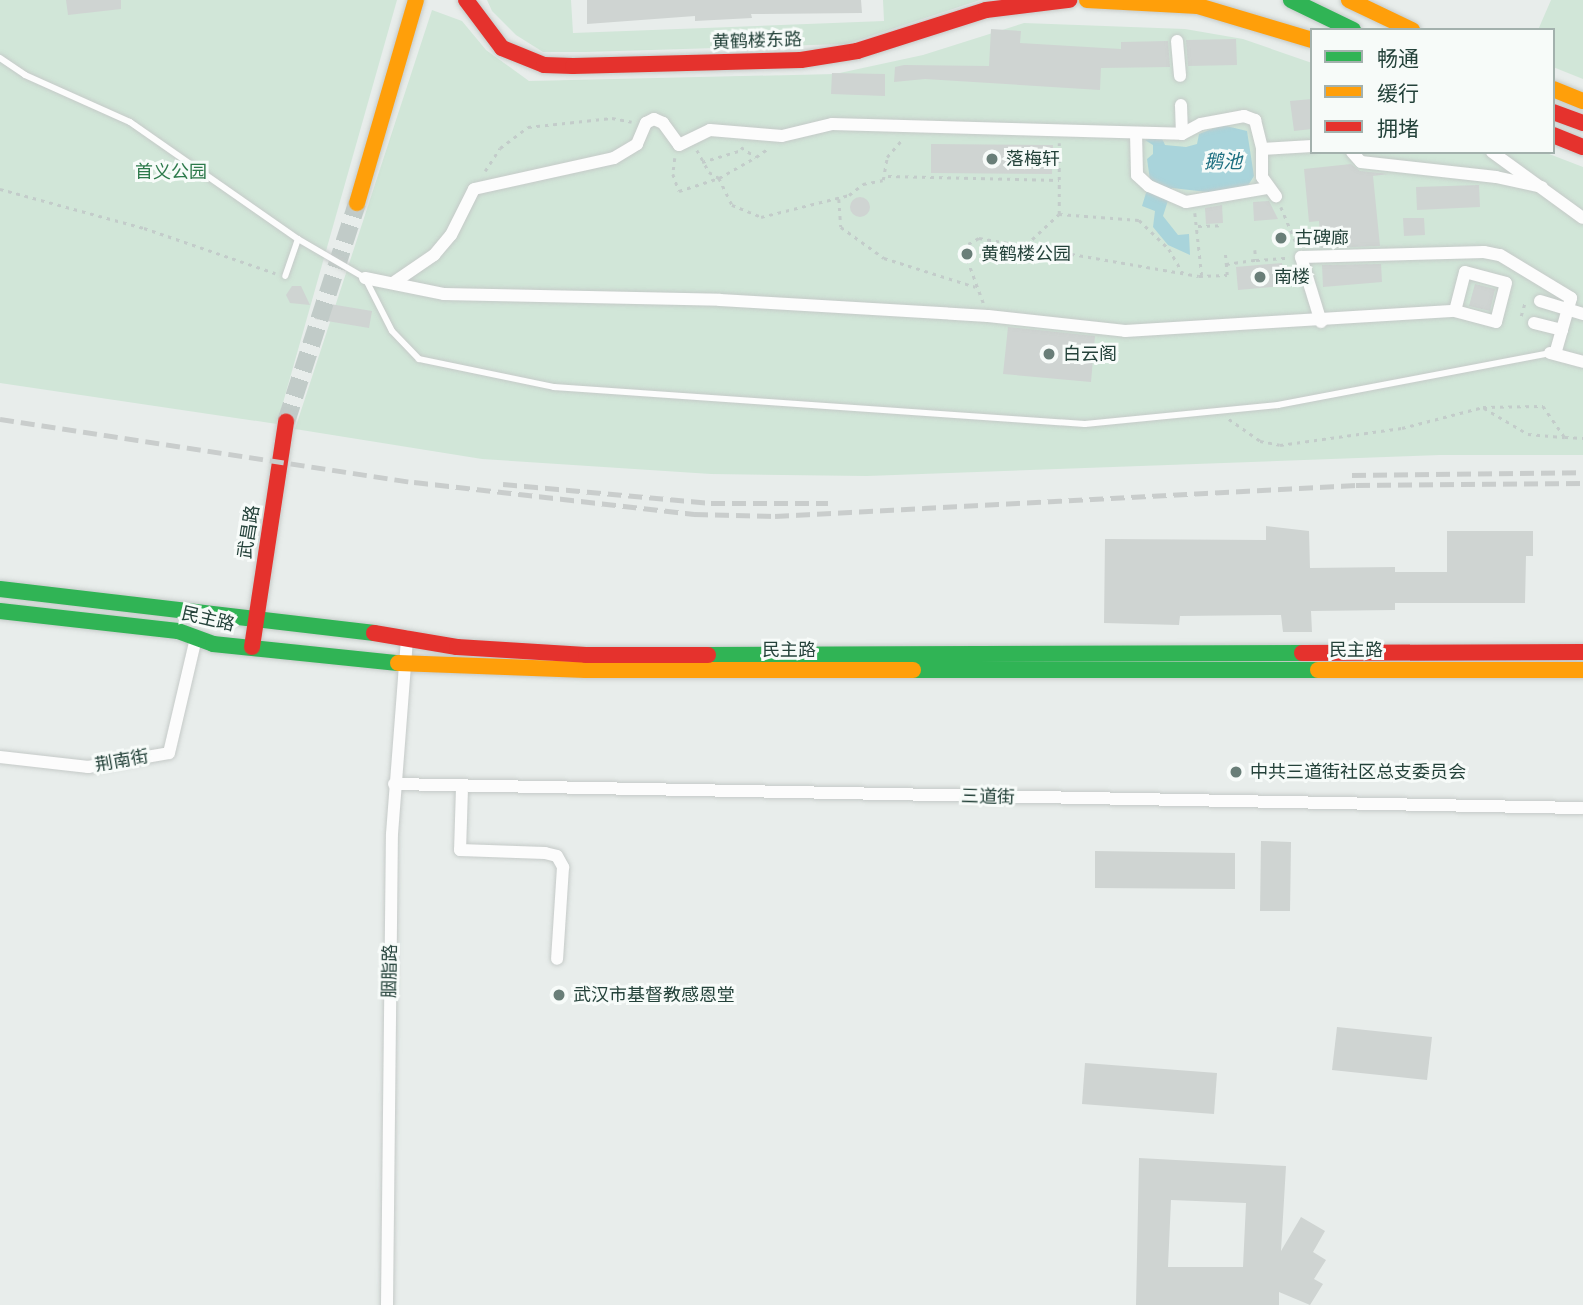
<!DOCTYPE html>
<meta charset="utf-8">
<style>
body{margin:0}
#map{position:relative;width:1583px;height:1305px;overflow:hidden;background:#e8edeb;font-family:"Roboto Condensed","Noto Sans SC",sans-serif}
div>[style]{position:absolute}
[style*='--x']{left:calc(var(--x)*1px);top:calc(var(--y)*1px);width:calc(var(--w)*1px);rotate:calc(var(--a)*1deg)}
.green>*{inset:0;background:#d1e6d8}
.water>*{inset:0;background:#a9d4db}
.building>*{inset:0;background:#cfd4d2}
.round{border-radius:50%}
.secondary-tunnel>*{height:18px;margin-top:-9px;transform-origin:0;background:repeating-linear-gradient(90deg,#c1cbc8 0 18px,transparent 0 27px)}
.path>*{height:2.5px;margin-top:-1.25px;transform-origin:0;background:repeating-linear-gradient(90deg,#c3ccca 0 3.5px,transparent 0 8.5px)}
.roads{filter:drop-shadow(0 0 2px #c5cac8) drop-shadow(0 0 2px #c5cac8)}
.lane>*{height:6px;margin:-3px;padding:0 3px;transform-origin:3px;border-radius:3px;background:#fcfcfc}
.street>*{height:12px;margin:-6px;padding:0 6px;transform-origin:6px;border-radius:6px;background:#fcfcfc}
.fast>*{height:16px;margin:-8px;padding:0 8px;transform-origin:8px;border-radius:8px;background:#30b455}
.slow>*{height:16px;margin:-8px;padding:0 8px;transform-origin:8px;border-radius:8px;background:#ff9f0a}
.jam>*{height:16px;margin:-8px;padding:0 8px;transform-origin:8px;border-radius:8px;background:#e5322d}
.rail>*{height:5px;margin-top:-2.5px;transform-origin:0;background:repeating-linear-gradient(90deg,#c9cdcc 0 14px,transparent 0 21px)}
.dots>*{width:19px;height:19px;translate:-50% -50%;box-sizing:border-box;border:4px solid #f7fbf9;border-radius:50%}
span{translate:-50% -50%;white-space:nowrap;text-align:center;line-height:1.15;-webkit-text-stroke:6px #f7fbf9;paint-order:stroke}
.street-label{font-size:18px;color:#24423a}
.poi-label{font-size:18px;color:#24423a}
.left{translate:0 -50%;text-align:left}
.park-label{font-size:18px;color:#2d7a4b}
.water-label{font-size:19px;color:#1c6f80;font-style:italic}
.legend{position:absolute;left:1310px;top:28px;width:245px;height:126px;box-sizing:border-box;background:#f7fbf9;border:2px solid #a3b1ad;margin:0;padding:9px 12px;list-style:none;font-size:21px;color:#24423a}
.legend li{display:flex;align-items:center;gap:14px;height:35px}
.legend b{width:35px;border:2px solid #a3b1ad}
</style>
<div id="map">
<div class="green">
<i style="clip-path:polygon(0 0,397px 0,277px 424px,0 383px)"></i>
<i style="clip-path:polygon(487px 0,571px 0,573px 33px,884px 21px,883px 0,980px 0,846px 44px,586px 52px,543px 52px,516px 35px,492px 11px)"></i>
<i style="clip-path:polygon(1551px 0,1583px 0,1583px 79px,1553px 67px,1553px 30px,1538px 30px)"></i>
<i style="clip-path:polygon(432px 10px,462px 21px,486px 50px,529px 81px,835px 74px,923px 55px,1024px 23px,1185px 29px,1243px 39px,1312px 63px,1312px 152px,1544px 152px,1583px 167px,1583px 455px,1440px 455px,867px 476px,711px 474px,482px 459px,295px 429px)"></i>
</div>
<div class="water">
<i style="clip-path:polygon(1222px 125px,1247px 131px,1254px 176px,1247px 187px,1216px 193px,1172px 188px,1163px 216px,1178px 235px,1189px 234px,1190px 255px,1168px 245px,1153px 227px,1155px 211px,1142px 206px,1150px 180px,1147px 159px,1153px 154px,1153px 145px,1145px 140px,1161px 136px,1165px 145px,1186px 147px,1197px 144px,1199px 134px)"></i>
</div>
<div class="building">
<i style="clip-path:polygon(66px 0,121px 0,121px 9px,68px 15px)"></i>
<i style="clip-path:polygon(587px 0,861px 0,862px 13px,751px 14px,752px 18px,695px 21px,695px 16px,587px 24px)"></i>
<i style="clip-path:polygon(991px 29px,1021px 31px,1020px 43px,1121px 49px,1121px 42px,1168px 41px,1170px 67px,1101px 68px,1100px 90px,925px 79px,894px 82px,895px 67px,904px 65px,989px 66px)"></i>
<i style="clip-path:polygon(1236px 39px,1237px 65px,1188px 66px,1186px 40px)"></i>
<i style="clip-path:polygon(832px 73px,885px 74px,885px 96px,831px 94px)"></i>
<i style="clip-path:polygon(1312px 99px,1312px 129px,1294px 131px,1290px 101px)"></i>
<i style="clip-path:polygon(931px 144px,1053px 145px,1052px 174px,931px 173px)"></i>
<i style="clip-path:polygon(1351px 164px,1360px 171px,1389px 174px,1373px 176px,1380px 246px,1321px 248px,1319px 221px,1309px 222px,1304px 169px)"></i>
<i style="clip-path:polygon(1479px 185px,1480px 207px,1417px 210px,1416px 187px)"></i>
<i class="round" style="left:850px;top:197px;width:20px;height:20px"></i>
<i style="clip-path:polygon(1269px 201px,1278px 219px,1254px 221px,1253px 202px)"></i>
<i style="clip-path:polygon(1222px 205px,1223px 223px,1206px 224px,1205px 208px)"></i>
<i style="clip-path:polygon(1403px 218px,1424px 218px,1425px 235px,1404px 236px)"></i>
<i style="clip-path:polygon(1282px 263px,1283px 286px,1238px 290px,1236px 267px)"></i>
<i style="clip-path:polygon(1381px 264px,1382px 282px,1323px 287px,1322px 265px)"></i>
<i style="clip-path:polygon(1475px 284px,1495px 289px,1490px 311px,1469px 306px)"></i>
<i style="clip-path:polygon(292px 286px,301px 286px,310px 305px,290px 303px,286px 295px)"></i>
<i style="clip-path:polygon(318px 302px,372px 311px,369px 328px,315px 319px)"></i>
<i style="clip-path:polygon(1008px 327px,1095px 336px,1091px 382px,1003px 374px)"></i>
<i style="clip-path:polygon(1266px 526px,1309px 531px,1310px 568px,1395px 567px,1395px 572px,1447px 572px,1447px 531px,1533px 531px,1533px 556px,1526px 556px,1525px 603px,1395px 603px,1395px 610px,1311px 611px,1312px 632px,1283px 632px,1281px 615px,1180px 616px,1179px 625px,1104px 623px,1105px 539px,1266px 540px)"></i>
<i style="clip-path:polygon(1261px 841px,1291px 842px,1290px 911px,1260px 911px)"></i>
<i style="clip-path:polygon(1095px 851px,1235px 853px,1235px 889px,1095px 888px)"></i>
<i style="clip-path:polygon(1337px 1027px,1432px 1037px,1427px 1080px,1332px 1070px)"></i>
<i style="clip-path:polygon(1085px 1063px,1217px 1073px,1214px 1114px,1082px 1104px)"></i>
<i style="clip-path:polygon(evenodd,1139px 1158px,1286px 1166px,1281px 1251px,1301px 1217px,1325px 1231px,1313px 1252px,1326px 1260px,1314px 1279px,1323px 1284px,1310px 1305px,1279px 1292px,1279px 1305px,1136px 1305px,1139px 1158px,1171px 1200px,1246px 1203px,1243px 1267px,1168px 1267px,1171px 1200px)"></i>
</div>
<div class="secondary-tunnel">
<i style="--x:286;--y:422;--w:230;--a:-72"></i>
</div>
<div class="path">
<i style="--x:741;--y:147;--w:18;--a:34"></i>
<i style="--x:756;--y:157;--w:16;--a:-35"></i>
<i style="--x:697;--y:150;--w:25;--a:61"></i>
<i style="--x:709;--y:172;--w:12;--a:31"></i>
<i style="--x:719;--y:178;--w:43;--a:-29.6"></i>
<i style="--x:675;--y:158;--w:16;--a:97"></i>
<i style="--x:673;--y:174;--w:18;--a:71"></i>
<i style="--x:679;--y:191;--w:42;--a:-18"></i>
<i style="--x:719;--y:178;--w:30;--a:64"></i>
<i style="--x:732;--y:205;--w:31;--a:22"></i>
<i style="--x:761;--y:217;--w:91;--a:-14"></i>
<i style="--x:849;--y:195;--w:18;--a:-38"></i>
<i style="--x:863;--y:184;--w:20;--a:-11"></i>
<i style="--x:883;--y:180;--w:23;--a:-80"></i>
<i style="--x:887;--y:157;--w:21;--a:-49"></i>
<i style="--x:702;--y:162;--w:42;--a:-16.7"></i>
<i style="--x:485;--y:171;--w:27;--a:-57"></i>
<i style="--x:500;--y:148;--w:35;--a:-37"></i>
<i style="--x:528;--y:127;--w:84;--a:-6.1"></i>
<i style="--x:612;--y:118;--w:20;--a:11"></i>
<i style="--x:888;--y:176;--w:171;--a:1.3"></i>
<i style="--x:0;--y:189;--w:149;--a:15.2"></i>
<i style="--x:144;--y:228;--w:139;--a:19"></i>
<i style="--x:839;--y:199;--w:28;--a:86"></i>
<i style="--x:841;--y:227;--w:53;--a:35.8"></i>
<i style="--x:884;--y:258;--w:96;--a:17.5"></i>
<i style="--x:1281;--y:207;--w:39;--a:67"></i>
<i style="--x:1195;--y:213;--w:63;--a:83.7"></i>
<i style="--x:1059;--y:214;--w:80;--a:4.3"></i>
<i style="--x:1139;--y:220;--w:42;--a:44"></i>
<i style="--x:1169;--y:249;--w:28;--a:60"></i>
<i style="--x:1198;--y:226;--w:25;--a:-2"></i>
<i style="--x:1026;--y:245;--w:45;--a:-43.2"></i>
<i style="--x:1059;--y:214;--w:71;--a:-90"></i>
<i style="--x:1255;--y:250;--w:10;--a:84"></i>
<i style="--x:1256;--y:260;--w:32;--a:-4"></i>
<i style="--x:1226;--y:264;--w:30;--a:-8"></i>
<i style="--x:983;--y:303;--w:49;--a:-110.3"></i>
<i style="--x:966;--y:257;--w:13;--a:-81"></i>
<i style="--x:968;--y:244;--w:13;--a:-29"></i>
<i style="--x:979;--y:238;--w:223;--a:9.8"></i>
<i style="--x:1199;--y:276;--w:28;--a:-2"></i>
<i style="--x:1227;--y:275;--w:23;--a:-95"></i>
<i style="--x:1521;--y:316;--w:15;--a:-74"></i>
<i style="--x:1484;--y:408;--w:51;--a:30.6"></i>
<i style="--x:1528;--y:434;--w:37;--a:5"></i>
<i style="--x:1229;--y:419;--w:38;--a:35"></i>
<i style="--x:1260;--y:441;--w:20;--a:11"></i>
<i style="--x:1280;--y:445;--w:123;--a:-7.9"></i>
<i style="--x:1402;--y:428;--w:84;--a:-14.5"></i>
<i style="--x:1483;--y:407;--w:60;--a:-1"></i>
<i style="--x:1543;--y:406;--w:38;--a:55"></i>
<i style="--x:1565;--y:437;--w:18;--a:3"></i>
</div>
<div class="roads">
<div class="lane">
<i style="--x:0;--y:58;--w:30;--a:34"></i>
<i style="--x:25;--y:75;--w:115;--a:24.1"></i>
<i style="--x:130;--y:122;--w:205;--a:34.9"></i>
<i style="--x:298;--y:239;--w:39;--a:109"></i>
<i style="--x:298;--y:239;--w:78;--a:30.2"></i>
<i style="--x:365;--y:278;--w:59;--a:63"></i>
<i style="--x:392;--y:331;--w:39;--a:46"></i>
<i style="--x:419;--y:359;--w:138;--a:11.7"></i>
<i style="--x:554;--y:387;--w:532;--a:3.99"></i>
<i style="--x:1085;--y:424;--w:194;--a:-5.6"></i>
<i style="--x:1278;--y:405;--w:277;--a:-10.8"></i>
</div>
<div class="street">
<i style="--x:1177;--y:41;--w:35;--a:85"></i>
<i style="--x:1136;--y:133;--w:42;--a:88.6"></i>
<i style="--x:1137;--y:175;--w:16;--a:43"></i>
<i style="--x:1149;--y:186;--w:40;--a:23.4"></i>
<i style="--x:1186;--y:202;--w:82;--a:-9.8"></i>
<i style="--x:1182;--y:134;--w:21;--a:-28"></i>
<i style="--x:1201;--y:124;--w:44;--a:-10.5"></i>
<i style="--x:1244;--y:116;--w:12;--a:20"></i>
<i style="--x:1255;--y:120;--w:30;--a:76"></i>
<i style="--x:1262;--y:149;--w:28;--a:90"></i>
<i style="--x:1262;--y:177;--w:24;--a:54"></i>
<i style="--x:1262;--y:149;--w:50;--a:-3.4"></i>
<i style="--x:1352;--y:152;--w:13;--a:48"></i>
<i style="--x:1361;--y:162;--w:136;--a:6.3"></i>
<i style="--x:1496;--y:177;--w:47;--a:12.3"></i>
<i style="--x:1492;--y:152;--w:112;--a:36"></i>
<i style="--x:1465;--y:272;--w:42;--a:15"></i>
<i style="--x:1506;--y:283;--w:40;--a:104.4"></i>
<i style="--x:1496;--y:322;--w:42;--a:-165"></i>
<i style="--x:1455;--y:311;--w:40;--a:-75.6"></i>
<i style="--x:365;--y:278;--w:81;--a:11.4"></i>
<i style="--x:444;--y:294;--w:276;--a:1.2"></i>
<i style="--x:720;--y:300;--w:268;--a:3.4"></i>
<i style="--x:988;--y:316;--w:138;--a:6.2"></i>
<i style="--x:1125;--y:331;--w:331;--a:-3.5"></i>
<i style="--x:393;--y:283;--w:50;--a:-34.3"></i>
<i style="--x:434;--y:255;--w:26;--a:-50"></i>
<i style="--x:451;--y:235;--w:51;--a:-63.4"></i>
<i style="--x:474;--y:189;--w:143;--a:-12.5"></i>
<i style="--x:614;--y:158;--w:27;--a:-31"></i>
<i style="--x:637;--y:144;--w:23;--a:-67"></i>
<i style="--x:646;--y:123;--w:9;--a:-27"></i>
<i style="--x:654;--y:119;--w:10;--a:24"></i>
<i style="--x:663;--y:123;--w:27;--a:54"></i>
<i style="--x:679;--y:145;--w:34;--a:-26"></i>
<i style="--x:710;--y:130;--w:72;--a:4.8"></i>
<i style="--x:782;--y:136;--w:51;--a:-13.5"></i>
<i style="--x:832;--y:124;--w:350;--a:1.6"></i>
<i style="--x:1182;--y:134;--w:29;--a:-92"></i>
<i style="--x:1540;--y:301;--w:45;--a:16.8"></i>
<i style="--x:1321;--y:322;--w:68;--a:-107.1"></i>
<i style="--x:1301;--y:257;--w:183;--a:-1.6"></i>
<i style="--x:1484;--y:252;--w:16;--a:11"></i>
<i style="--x:1500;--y:255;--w:83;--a:31.2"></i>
<i style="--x:1571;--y:298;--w:58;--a:105.9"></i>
<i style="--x:1534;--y:323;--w:29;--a:14"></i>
<i style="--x:1550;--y:353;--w:34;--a:15"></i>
<i style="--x:0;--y:757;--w:89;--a:6.5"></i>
<i style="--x:88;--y:767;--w:82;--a:-9.8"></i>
<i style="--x:169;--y:753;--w:118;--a:-76.8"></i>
<i style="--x:394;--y:784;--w:1189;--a:1.16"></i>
<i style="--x:462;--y:788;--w:62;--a:91.8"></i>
<i style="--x:460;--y:850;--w:85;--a:2"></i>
<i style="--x:545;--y:853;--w:12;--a:14"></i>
<i style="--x:557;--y:856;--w:13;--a:61"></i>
<i style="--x:563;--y:867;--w:92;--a:93.7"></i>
<i style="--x:387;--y:1305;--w:471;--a:-89.4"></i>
<i style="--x:392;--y:834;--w:198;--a:-85.6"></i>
</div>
<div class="fast">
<i style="--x:1291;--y:0;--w:69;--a:25.8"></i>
<i style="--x:0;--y:589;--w:377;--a:6.7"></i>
<i style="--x:0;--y:611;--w:179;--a:6.4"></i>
<i style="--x:178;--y:631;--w:37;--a:20"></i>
<i style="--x:213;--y:644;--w:186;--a:5.9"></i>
<i style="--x:708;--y:655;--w:594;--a:-0.19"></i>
<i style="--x:913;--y:670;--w:405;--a:0"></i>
</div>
<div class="slow">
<i style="--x:1087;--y:0;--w:111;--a:3.1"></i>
<i style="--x:1198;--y:6;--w:119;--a:16.6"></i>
<i style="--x:1349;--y:0;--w:70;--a:25.5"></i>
<i style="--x:1553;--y:89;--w:32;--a:22"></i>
<i style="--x:357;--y:203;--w:211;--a:-73.8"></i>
<i style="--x:398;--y:663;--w:188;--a:2.1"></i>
<i style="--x:586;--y:670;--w:327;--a:0"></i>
<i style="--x:1318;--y:670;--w:265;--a:0"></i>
</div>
<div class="jam">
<i style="--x:466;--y:0;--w:60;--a:53.1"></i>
<i style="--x:502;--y:48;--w:45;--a:22"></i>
<i style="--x:544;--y:65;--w:29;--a:2"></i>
<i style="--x:573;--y:66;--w:228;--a:-1.5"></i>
<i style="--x:801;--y:60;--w:57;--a:-9.1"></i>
<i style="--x:857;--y:51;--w:135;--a:-17.6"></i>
<i style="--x:986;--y:10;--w:84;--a:-6.9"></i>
<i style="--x:1553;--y:112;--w:32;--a:20"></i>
<i style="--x:1553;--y:135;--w:32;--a:22"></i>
<i style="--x:374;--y:633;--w:84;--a:9.6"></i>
<i style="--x:457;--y:647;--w:129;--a:3.5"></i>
<i style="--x:586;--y:655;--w:122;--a:0"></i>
<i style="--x:252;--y:647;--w:228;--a:-81.4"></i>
<i style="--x:1302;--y:653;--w:281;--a:-0.2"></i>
</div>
</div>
<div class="rail">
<i style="--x:0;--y:419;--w:419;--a:8.7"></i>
<i style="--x:414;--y:482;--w:282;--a:6.5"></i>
<i style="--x:694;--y:514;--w:81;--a:1.4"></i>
<i style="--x:775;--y:516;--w:582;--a:-3.05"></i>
<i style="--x:1356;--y:485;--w:227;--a:-0.5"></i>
<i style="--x:1352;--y:475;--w:231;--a:-0.7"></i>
<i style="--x:503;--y:484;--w:209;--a:5.2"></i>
<i style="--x:711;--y:503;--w:117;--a:0"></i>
</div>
<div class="dots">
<i style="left:992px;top:159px;background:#697e78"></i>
<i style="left:1281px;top:238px;background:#697e78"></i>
<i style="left:967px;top:254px;background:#697e78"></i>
<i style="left:1260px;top:277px;background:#697e78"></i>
<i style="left:1049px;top:354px;background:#697e78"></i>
<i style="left:1236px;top:772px;background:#697e78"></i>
<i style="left:559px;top:995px;background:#697e78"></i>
</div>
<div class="street-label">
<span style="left:757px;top:41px;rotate:-2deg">黄鹤楼东路</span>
<span style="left:249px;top:532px;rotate:-81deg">武昌路</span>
<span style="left:208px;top:619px;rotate:13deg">民主路</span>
<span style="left:789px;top:650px">民主路</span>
<span style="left:1356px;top:650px">民主路</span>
<span style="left:122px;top:761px;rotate:-10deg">荆南街</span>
<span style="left:988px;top:797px;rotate:2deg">三道街</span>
<span style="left:390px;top:971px;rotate:-89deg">胭脂路</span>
</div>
<div class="poi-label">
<span class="left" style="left:1006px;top:159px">落梅轩</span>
<span class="left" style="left:1295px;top:238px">古碑廊</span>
<span class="left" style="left:981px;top:254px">黄鹤楼公园</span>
<span class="left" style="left:1274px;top:277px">南楼</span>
<span class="left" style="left:1063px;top:354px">白云阁</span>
<span class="left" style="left:1250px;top:772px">中共三道街社区总支委员会</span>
<span class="left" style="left:573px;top:995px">武汉市基督教感恩堂</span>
</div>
<div class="park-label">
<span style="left:171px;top:172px">首义公园</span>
</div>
<div class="water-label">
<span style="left:1223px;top:162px">鹅池</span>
</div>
<ul class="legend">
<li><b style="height:9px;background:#30b455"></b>畅通</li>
<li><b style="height:9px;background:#ff9f0a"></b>缓行</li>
<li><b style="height:9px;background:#e5322d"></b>拥堵</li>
</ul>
</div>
